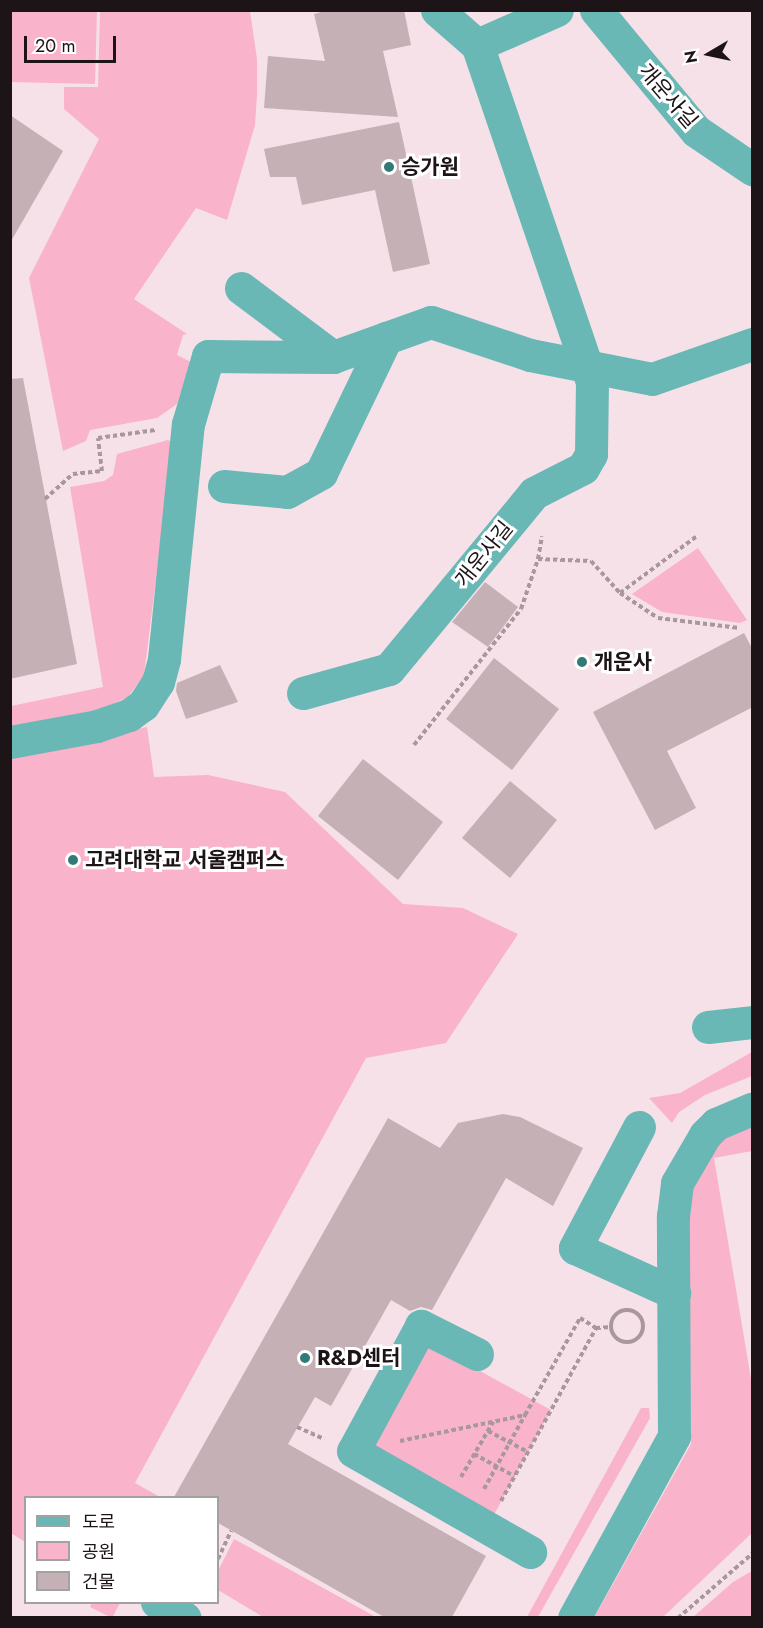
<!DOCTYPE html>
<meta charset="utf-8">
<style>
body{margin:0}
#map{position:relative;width:763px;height:1628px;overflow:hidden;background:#f7e1e8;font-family:Jost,"Noto Sans KR",sans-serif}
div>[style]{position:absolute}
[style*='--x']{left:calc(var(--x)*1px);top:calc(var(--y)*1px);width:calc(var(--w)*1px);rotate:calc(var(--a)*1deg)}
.green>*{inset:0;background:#f9b3ca}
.building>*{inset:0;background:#c5b0b6}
.path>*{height:4px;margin-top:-2px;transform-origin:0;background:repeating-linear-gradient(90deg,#a8979c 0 4.5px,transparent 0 7.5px)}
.path>.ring{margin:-2px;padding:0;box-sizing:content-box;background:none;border:4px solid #a8979c;border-radius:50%}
.minor>*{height:33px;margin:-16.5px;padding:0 16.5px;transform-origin:16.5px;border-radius:16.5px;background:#69b8b6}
.dots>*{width:16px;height:16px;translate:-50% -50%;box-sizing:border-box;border:3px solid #fff;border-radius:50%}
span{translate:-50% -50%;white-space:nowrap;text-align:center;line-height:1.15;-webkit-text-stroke:6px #fff;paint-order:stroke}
.street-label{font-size:21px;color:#1c1417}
.poi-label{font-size:21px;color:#1c1417;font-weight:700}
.left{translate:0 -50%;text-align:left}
.frame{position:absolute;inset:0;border:12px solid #1c1417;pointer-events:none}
.legend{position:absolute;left:24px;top:1496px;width:195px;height:108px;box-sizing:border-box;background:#fff;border:2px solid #a4a1a2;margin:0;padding:8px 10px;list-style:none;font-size:18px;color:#1c1417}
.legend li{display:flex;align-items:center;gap:12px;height:30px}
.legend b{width:30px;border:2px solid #a4a1a2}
.north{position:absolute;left:679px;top:24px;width:60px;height:60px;-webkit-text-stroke:4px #fff;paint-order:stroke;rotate:261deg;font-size:16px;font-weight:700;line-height:24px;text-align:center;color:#1c1417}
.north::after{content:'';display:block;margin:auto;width:21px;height:27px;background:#1c1417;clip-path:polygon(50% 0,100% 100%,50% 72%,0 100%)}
.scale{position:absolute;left:24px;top:36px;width:92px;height:27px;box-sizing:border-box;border:3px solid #1c1417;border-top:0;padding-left:8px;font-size:18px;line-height:21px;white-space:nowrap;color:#1c1417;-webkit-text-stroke:4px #fff;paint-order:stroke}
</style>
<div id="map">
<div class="green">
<i style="clip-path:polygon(11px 10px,97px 11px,95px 84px,11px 82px)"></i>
<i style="clip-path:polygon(100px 11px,250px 11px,257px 59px,257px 95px,255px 125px,227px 220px,196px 208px,134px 299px,187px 334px,183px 335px,177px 355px,191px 362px,177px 404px,157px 418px,90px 430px,86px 441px,63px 451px,29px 278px,99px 139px,64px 109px,64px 87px,98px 87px)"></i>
<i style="clip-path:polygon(168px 440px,173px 443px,144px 675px,128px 697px,102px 709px,11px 727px,11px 706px,103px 687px,70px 487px,104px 481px,113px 475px,117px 454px)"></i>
<i style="clip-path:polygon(698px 548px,747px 620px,740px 623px,662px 612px,632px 594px)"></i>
<i style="clip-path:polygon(147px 727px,154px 777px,208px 775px,285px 792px,403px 904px,463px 908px,518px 934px,446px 1043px,366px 1058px,135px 1483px,160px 1497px,26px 1498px,25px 1542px,11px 1533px,11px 756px)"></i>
<i style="clip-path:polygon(752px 1052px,752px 1076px,705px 1095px,679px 1112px,672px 1123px,649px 1098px,680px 1093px)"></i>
<i style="clip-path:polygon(752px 1124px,752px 1151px,714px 1158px,752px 1385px,752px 1533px,663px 1617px,594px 1618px,691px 1444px,687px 1192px,721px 1138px)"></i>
<i style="clip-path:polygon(422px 1339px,551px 1410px,491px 1520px,362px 1450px)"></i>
<i style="clip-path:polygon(641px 1408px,649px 1408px,650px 1418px,538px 1617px,527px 1617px)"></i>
<i style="clip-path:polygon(234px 1539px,376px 1617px,263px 1617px,218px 1590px,218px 1571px)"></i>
<i style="clip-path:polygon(752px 1571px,752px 1617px,693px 1617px,733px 1582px)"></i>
<i style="clip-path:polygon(92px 1603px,92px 1602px,120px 1603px,112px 1618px,90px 1607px)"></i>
</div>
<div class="building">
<i style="clip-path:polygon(328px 10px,404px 10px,411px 45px,383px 51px,398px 117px,264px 108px,268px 56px,325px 61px,314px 14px)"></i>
<i style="clip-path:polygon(10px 115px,63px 151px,10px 243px)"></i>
<i style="clip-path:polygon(399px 122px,430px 264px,393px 272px,375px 190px,302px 205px,296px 177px,270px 177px,264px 149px)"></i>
<i style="clip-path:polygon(23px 378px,77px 664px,10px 679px,10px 379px)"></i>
<i style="clip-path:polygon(485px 582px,518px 607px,488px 647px,452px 622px)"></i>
<i style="clip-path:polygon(744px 633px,753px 650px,753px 707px,667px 751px,696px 808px,655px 830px,593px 712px)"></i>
<i style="clip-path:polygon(494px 658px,559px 709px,512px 770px,446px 719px)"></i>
<i style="clip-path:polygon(220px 665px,238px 702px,186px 719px,176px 691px,177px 683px)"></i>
<i style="clip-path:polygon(363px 759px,443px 822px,398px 880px,318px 816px)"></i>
<i style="clip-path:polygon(510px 781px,557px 820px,510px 878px,462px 838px)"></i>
<i style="clip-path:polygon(503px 1114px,520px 1117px,583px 1148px,553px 1206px,506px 1178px,432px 1310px,421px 1307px,410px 1311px,391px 1300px,331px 1406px,315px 1397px,288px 1444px,486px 1556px,452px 1617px,384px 1617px,218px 1523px,218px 1497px,174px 1497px,388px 1118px,440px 1148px,458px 1123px)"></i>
</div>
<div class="path">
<i style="--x:45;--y:499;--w:38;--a:-42"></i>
<i style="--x:73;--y:474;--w:29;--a:-6"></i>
<i style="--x:102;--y:471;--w:33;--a:-97"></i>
<i style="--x:98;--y:438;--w:58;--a:-8"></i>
<i style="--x:538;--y:559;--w:23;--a:-80"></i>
<i style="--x:620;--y:593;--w:96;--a:-36.5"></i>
<i style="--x:414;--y:745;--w:173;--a:-51.8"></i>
<i style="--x:521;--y:609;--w:53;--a:-71.2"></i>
<i style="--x:538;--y:559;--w:53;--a:2.2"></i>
<i style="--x:591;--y:561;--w:43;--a:47.8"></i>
<i style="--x:620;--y:593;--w:45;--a:33.3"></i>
<i style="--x:658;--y:618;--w:82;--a:7"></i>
<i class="ring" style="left:611px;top:1310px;width:28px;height:28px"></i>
<i style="--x:297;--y:1427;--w:30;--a:24"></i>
<i style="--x:488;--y:1431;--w:45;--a:27.7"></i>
<i style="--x:400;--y:1441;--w:128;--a:-11.7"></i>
<i style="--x:525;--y:1415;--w:112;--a:-60.4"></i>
<i style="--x:580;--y:1318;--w:19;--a:32"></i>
<i style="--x:596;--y:1328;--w:15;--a:-4"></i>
<i style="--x:474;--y:1454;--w:46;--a:28.8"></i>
<i style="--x:461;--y:1477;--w:64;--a:-59.8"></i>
<i style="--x:484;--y:1489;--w:85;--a:-61"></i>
<i style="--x:501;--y:1501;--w:197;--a:-61.2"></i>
<i style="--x:218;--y:1559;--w:31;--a:-65"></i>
<i style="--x:678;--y:1618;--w:98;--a:-40.9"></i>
</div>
<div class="minor">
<i style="--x:437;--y:10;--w:53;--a:41.2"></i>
<i style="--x:596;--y:10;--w:157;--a:50.4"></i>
<i style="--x:696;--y:131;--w:68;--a:34.2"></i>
<i style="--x:241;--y:288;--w:115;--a:36.9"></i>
<i style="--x:224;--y:486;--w:63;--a:5.4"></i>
<i style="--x:287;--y:492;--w:39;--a:-29"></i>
<i style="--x:321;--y:473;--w:150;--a:-64.3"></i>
<i style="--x:303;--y:693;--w:89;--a:-15.6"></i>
<i style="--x:389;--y:669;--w:228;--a:-50.5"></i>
<i style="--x:534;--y:493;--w:55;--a:-27"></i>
<i style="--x:583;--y:468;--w:16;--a:-60"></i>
<i style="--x:591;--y:454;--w:72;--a:-89.2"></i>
<i style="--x:592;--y:382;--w:356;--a:-108.8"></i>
<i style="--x:477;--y:45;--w:87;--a:-23.6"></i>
<i style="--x:10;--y:742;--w:88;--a:-10.4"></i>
<i style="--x:97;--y:726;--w:34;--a:-19"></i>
<i style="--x:129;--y:715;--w:17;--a:-36"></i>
<i style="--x:143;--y:705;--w:27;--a:-57"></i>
<i style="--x:158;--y:682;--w:24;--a:-75"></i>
<i style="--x:164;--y:659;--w:236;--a:-84.2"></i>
<i style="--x:188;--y:424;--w:71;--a:-73.6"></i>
<i style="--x:208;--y:356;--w:125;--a:0.5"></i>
<i style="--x:333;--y:357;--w:104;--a:-19.7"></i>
<i style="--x:431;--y:322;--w:104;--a:18.4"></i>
<i style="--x:530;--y:355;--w:124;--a:11.1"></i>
<i style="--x:652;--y:379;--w:106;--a:-19.3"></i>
<i style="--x:708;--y:1027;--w:44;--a:-6.5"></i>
<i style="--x:639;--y:1127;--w:137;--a:117.9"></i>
<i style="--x:575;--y:1248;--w:109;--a:24.4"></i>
<i style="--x:477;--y:1354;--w:63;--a:-153.4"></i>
<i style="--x:421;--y:1326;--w:142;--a:118.5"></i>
<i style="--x:353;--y:1451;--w:204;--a:29.7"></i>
<i style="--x:157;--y:1602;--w:32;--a:30"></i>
<i style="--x:574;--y:1618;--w:208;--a:-61.2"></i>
<i style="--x:674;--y:1436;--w:220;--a:-90.3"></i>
<i style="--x:673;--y:1216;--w:33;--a:-83"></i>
<i style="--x:677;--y:1183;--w:56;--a:-59.7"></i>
<i style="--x:705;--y:1135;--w:16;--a:-45"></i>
<i style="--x:716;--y:1124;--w:39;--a:-23"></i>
</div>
<div class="dots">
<i style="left:389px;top:167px;background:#317a78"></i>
<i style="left:582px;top:662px;background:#317a78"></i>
<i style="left:73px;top:860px;background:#317a78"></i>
<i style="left:305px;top:1358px;background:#317a78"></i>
</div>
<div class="street-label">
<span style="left:668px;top:96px;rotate:49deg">개운사길</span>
<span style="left:484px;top:554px;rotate:-51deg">개운사길</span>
</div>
<div class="poi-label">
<span class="left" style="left:401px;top:167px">승가원</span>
<span class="left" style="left:594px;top:662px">개운사</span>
<span class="left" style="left:85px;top:860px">고려대학교 서울캠퍼스</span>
<span class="left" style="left:317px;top:1358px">R&amp;D센터</span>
</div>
<div class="frame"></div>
<ul class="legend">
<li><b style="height:8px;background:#69b8b6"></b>도로</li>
<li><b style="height:16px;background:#f9b3ca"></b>공원</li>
<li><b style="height:16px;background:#c5b0b6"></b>건물</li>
</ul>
<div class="north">N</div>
<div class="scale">20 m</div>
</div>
